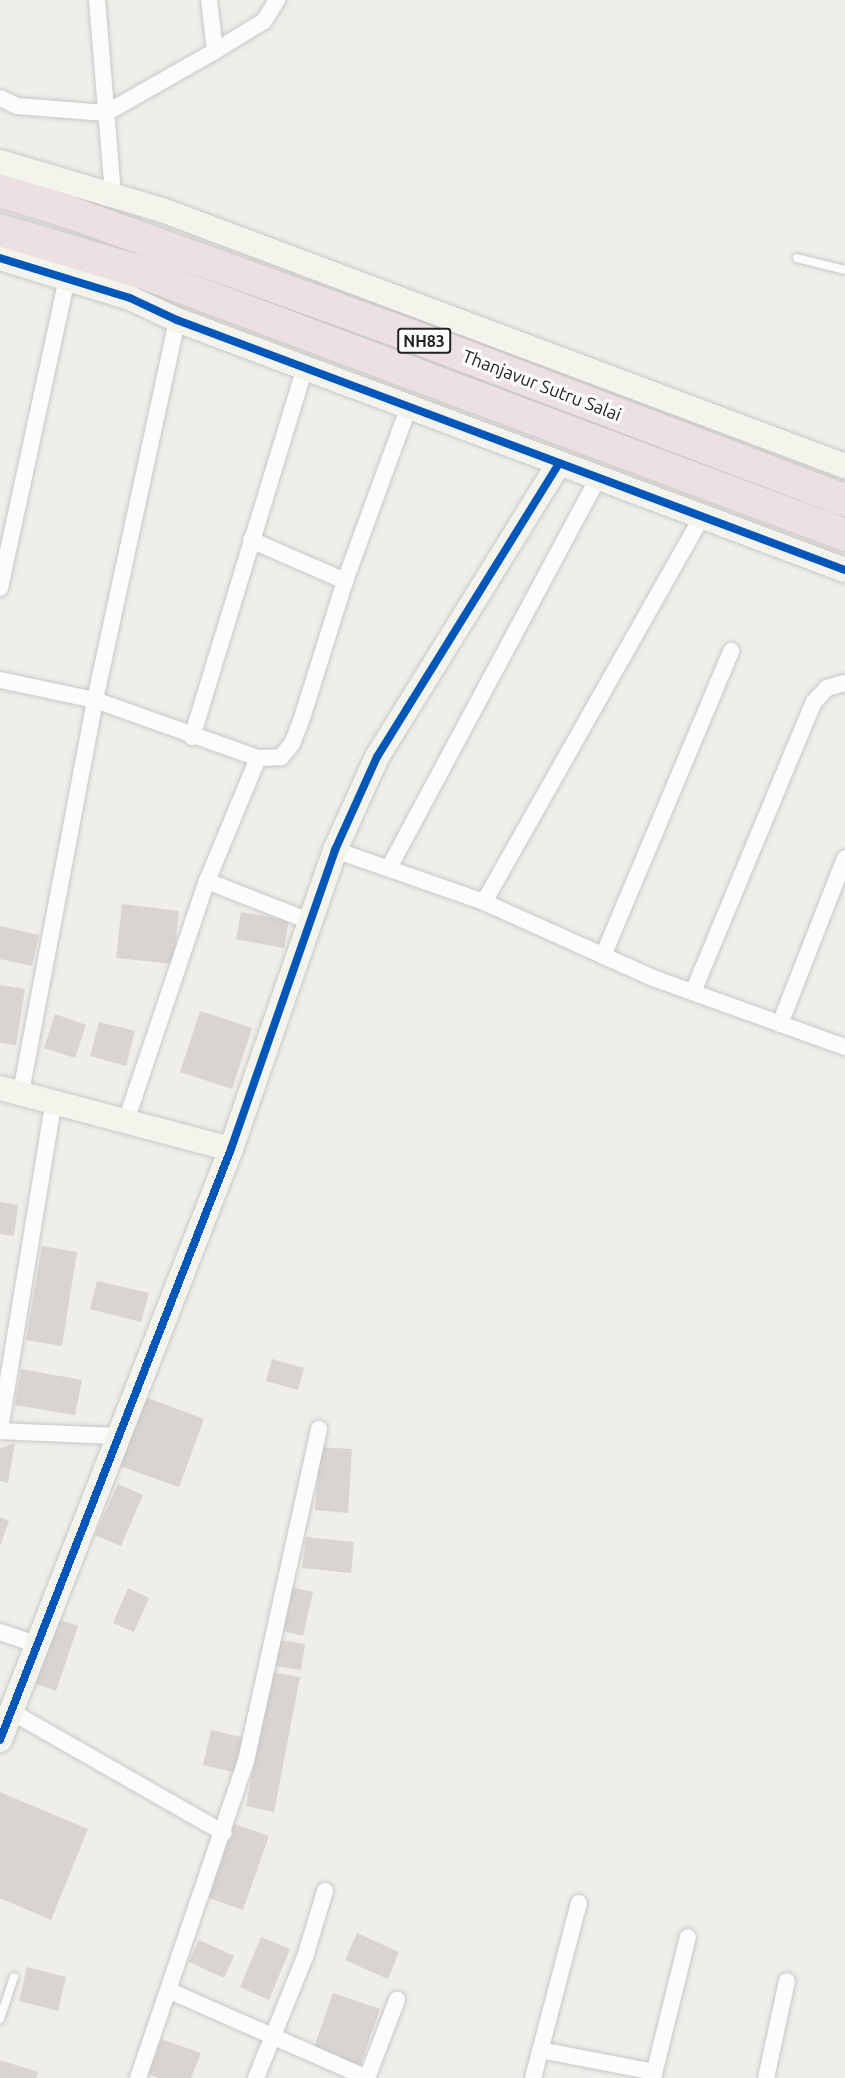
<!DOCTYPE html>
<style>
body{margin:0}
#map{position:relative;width:845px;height:2078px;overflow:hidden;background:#f0eeeb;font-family:Ubuntu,sans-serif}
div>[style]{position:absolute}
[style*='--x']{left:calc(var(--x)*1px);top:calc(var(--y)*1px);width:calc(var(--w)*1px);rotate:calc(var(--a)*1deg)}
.building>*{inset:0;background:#d7d4d2}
.roads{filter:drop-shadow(0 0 2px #c9c8c7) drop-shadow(0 0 2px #c9c8c7)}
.lane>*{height:8px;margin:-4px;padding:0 4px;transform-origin:4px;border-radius:4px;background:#fdfcfc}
.street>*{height:16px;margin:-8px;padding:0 8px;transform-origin:8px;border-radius:8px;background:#fdfcfc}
.secondary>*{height:24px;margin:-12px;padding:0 12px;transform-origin:12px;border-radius:12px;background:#f4f4ed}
.highway>*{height:32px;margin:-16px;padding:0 16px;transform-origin:16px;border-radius:16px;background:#ece0e2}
.cycleway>*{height:8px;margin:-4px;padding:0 4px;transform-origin:4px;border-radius:4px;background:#0057b8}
span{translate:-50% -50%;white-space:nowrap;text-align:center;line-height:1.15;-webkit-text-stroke:6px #fff;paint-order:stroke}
.shield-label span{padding:2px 4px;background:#fff;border:2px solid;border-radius:4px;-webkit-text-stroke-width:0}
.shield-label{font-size:16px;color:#222;font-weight:700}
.street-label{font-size:18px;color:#222}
</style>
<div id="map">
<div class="building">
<i style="clip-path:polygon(122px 904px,179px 911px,173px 964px,116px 958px)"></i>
<i style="clip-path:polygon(241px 912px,289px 920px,284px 948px,236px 939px)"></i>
<i style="clip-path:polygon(0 926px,39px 935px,32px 966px,0 959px)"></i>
<i style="clip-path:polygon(0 985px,25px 989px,16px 1045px,0 1043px)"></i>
<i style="clip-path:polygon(200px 1011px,252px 1028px,232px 1089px,180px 1072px)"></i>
<i style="clip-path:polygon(55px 1014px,86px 1025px,75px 1058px,44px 1048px)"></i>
<i style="clip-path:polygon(99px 1022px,135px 1031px,126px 1066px,90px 1056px)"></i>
<i style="clip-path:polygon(0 1202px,18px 1205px,14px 1236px,0 1234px)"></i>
<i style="clip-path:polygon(42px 1246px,77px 1252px,62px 1346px,26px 1340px)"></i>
<i style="clip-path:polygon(97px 1281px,149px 1293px,141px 1322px,90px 1309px)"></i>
<i style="clip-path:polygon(272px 1359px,304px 1368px,298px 1390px,266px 1381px)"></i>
<i style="clip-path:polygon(21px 1369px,82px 1380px,75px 1415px,15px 1405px)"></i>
<i style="clip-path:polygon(145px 1397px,204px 1419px,179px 1487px,120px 1466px)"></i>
<i style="clip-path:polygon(15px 1443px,8px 1483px,0 1481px,0 1448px)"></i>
<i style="clip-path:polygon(320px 1447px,352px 1449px,348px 1513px,315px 1510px)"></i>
<i style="clip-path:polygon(118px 1484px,143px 1495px,121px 1546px,95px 1535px)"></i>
<i style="clip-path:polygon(0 1517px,9px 1521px,0 1546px)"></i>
<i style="clip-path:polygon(306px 1537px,354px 1542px,351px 1573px,302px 1568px)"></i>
<i style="clip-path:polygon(290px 1587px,313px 1592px,303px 1636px,280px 1630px)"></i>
<i style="clip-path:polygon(128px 1588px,149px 1598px,134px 1632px,113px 1623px)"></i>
<i style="clip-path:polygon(55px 1618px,78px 1626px,56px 1691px,32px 1682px)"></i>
<i style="clip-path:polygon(279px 1640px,305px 1644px,301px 1670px,275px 1666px)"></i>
<i style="clip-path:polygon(271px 1672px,300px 1677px,274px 1812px,246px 1806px)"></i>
<i style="clip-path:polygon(211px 1730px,245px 1738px,237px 1773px,203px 1765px)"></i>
<i style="clip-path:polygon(0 1792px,88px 1829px,51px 1920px,0 1898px)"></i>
<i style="clip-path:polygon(234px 1824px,269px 1836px,243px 1910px,209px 1898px)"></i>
<i style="clip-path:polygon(357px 1933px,399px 1952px,388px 1979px,345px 1960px)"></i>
<i style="clip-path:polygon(261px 1937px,290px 1949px,269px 2000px,240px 1987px)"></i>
<i style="clip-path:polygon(199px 1940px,234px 1956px,224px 1978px,189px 1962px)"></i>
<i style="clip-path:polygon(27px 1967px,66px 1977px,58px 2011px,19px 2001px)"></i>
<i style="clip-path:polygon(333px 1993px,380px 2009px,360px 2066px,313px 2050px)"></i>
<i style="clip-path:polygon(161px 2039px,201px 2053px,191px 2078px,159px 2078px,148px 2074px)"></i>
<i style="clip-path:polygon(0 2060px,38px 2072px,36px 2078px,0 2078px)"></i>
</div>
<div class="roads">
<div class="lane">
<i style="--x:797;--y:258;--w:49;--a:14"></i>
<i style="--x:0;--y:2019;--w:44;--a:-71.6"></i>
</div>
<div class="street">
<i style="--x:97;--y:0;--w:197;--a:85.3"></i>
<i style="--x:215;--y:51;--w:57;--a:-31.5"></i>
<i style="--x:264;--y:21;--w:25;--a:-58"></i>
<i style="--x:0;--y:98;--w:19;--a:25"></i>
<i style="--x:17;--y:106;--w:89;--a:4.5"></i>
<i style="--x:106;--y:113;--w:125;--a:-29.6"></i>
<i style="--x:215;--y:51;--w:51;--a:-96.7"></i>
<i style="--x:251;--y:540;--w:103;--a:23.6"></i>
<i style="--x:0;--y:588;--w:318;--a:-77.8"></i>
<i style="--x:0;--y:680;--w:97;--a:11.9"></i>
<i style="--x:95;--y:700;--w:173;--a:19.6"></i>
<i style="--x:258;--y:758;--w:23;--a:-2"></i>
<i style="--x:281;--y:757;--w:17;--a:-50"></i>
<i style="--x:292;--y:744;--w:31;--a:-69"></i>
<i style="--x:303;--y:715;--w:140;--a:-72.6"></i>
<i style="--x:345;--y:581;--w:186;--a:-69.9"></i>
<i style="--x:192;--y:737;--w:386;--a:-73"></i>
<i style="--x:335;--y:850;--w:158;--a:19.2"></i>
<i style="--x:484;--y:902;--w:185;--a:24.2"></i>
<i style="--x:653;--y:978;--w:204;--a:19.8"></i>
<i style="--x:390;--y:866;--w:440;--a:-61.8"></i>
<i style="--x:207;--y:881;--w:110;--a:21.4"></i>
<i style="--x:484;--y:902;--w:441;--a:-60.5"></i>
<i style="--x:603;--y:956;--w:331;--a:-67.2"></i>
<i style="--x:693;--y:992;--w:314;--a:-67.4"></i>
<i style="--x:814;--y:702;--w:19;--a:-47"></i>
<i style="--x:827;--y:688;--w:19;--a:-16"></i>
<i style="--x:780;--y:1024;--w:178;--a:-68.6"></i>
<i style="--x:21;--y:1092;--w:399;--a:-79.3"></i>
<i style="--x:95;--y:700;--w:389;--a:-77.8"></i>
<i style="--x:126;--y:1121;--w:253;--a:-71.4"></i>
<i style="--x:207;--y:881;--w:133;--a:-67.5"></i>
<i style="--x:0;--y:1429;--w:332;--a:-80.7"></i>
<i style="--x:0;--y:1431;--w:121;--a:2.4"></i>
<i style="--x:0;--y:1632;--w:37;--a:19"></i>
<i style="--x:10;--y:1711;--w:246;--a:29.7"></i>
<i style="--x:170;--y:1991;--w:215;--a:23.8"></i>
<i style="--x:367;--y:2078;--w:84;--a:-69"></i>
<i style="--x:540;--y:2050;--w:116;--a:10.9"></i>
<i style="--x:138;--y:2078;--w:335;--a:-71.2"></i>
<i style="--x:246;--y:1761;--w:340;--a:-77.6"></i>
<i style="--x:256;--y:2078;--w:131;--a:-68"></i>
<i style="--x:305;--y:1957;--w:69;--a:-73.1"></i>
<i style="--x:533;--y:2078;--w:181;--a:-75.3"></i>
<i style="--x:653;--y:2078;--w:145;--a:-76.1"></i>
<i style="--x:766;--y:2078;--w:99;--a:-77.8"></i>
</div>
<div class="secondary">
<i style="--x:0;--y:162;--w:169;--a:16.5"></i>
<i style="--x:162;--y:210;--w:729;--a:20.55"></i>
<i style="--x:0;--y:258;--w:136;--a:17.1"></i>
<i style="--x:130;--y:298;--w:52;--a:25.1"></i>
<i style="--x:177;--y:320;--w:713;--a:20.52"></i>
<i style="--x:0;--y:1088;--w:239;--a:14.8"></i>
<i style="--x:0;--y:1740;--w:635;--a:-68.65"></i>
<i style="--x:231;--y:1149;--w:317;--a:-70.8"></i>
<i style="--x:335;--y:850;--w:102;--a:-65.7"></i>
<i style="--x:377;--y:757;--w:344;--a:-58.2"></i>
</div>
<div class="highway">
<i style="--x:0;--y:191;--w:72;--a:16.9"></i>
<i style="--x:69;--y:212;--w:382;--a:19.9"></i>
<i style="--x:428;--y:342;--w:446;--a:20.8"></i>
<i style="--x:0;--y:230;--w:150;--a:16.6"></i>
<i style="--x:144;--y:273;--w:748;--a:20.49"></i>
</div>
</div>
<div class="cycleway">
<i style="--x:0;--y:258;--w:136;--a:17.1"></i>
<i style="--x:130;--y:298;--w:52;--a:25.1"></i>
<i style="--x:177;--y:320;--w:713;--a:20.52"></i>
<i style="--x:0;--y:1740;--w:635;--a:-68.65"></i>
<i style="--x:231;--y:1149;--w:317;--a:-70.8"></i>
<i style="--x:335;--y:850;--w:102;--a:-65.7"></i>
<i style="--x:377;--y:757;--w:344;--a:-58.2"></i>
</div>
<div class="shield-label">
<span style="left:424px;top:341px">NH83</span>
</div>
<div class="street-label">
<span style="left:542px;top:385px;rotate:21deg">Thanjavur Sutru Salai</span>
</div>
</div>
